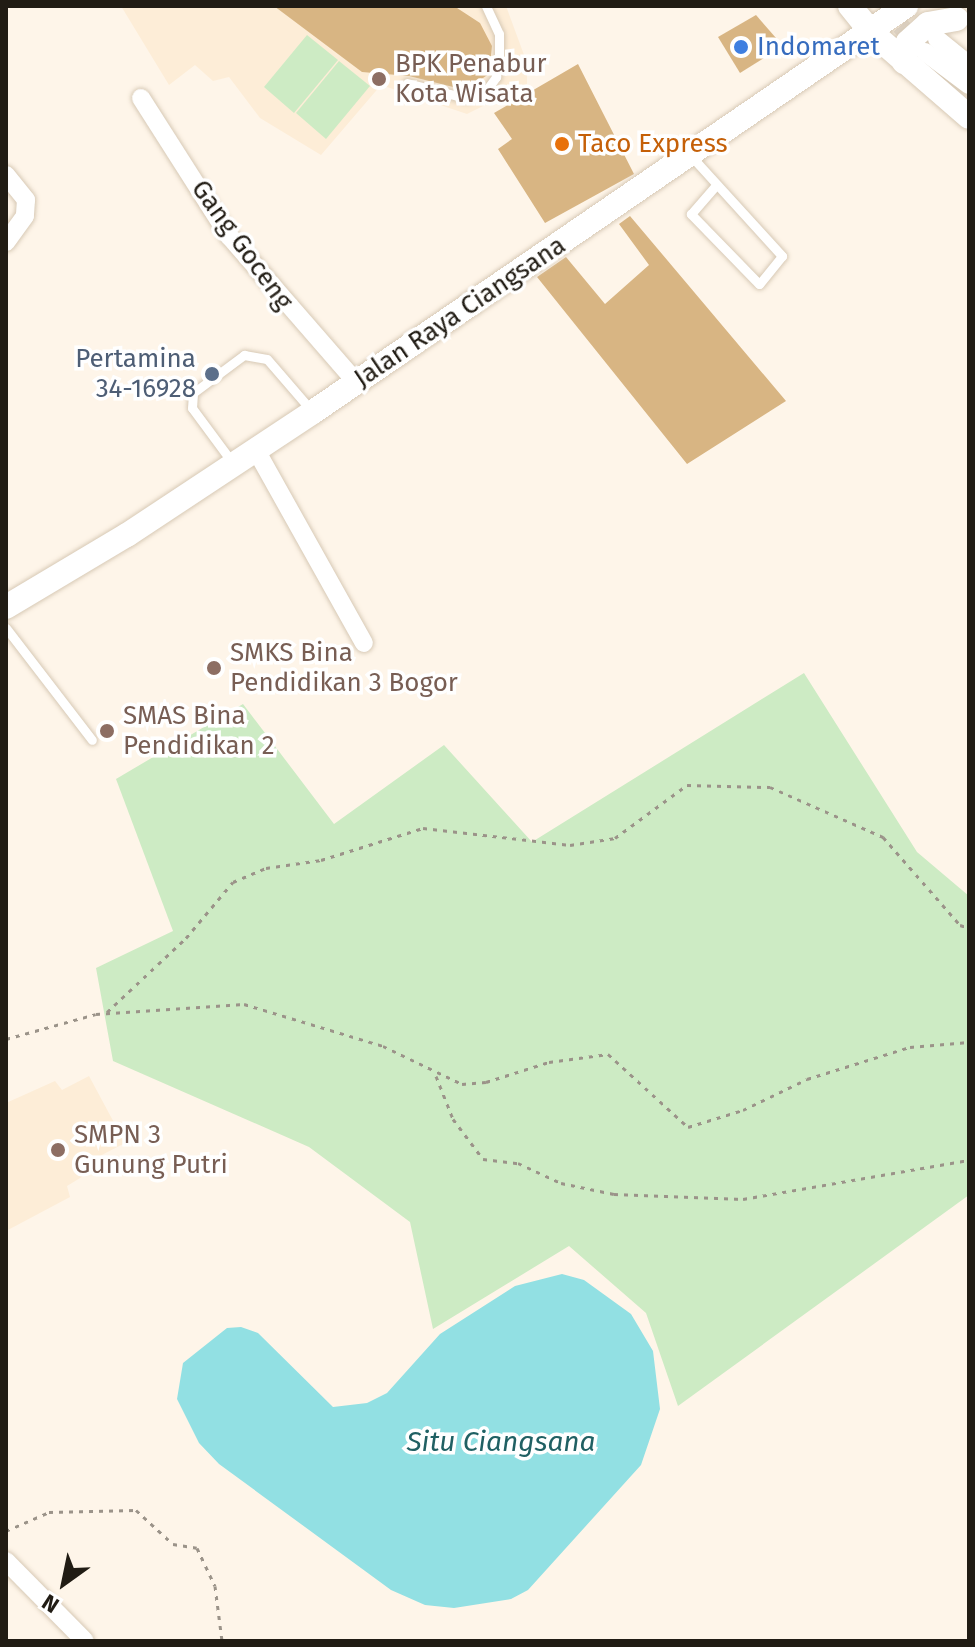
<!DOCTYPE html>
<style>
body{margin:0}
#map{position:relative;width:975px;height:1647px;overflow:hidden;background:#fef5e9;font-family:"Fira Sans",sans-serif}
div>[style]{position:absolute}
[style*='--x']{left:calc(var(--x)*1px);top:calc(var(--y)*1px);width:calc(var(--w)*1px);rotate:calc(var(--a)*1deg)}
.built>*{inset:0;background:#fdedd7}
.green>*{inset:0;background:#cdebc4}
.water>*{inset:0;background:#92e0e3}
.building>*{inset:0;background:#d8b583}
.street-tunnel>*{height:18px;margin-top:-9px;transform-origin:0;background:repeating-linear-gradient(90deg,#ddd4c9 0 18px,transparent 0 27px)}
.path>*{height:3px;margin-top:-1.5px;transform-origin:0;background:repeating-linear-gradient(90deg,#9b9389 0 4px,transparent 0 10px)}
.roads{filter:drop-shadow(0 0 2px #d7c9b5) drop-shadow(0 0 2px #d7c9b5)}
.lane>*{height:9px;margin:-4.5px;padding:0 4.5px;transform-origin:4.5px;border-radius:4.5px;background:#fff}
.street>*{height:18px;margin:-9px;padding:0 9px;transform-origin:9px;border-radius:9px;background:#fff}
.secondary>*{height:24px;margin:-12px;padding:0 12px;transform-origin:12px;border-radius:12px;background:#fff}
.dots>*{width:22px;height:22px;translate:-50% -50%;box-sizing:border-box;border:4px solid #fff;border-radius:50%}
span{translate:-50% -50%;white-space:nowrap;text-align:center;line-height:1.15;-webkit-text-stroke:7px #fff;paint-order:stroke}
.shop-label{font-size:26px;color:#366cbe}
.left{translate:0 -50%;text-align:left}
.education-label{font-size:26px;color:#785e54}
.food-label{font-size:26px;color:#c56008}
.street-label{font-size:26px;color:#211c14}
.service-label{font-size:26px;color:#4e5e75}
.right{translate:-100% -50%;text-align:right}
.water-label{font-size:28px;color:#206063;font-style:italic}
.frame{position:absolute;inset:0;border:8px solid #211c14;pointer-events:none}
.north{position:absolute;left:24px;top:1543px;width:80px;height:80px;-webkit-text-stroke:6px #fff;paint-order:stroke;rotate:213deg;font-size:22px;font-weight:700;line-height:32px;text-align:center;color:#211c14}
.north::after{content:'';display:block;margin:auto;width:28px;height:36px;background:#211c14;clip-path:polygon(50% 0,100% 100%,50% 72%,0 100%)}
</style>
<div id="map">
<div class="built">
<i style="clip-path:polygon(121px 6px,506px 6px,527px 63px,527px 84px,467px 114px,381px 85px,321px 155px,260px 118px,229px 77px,213px 81px,195px 65px,169px 85px)"></i>
<i style="clip-path:polygon(89px 1076px,125px 1143px,96px 1158px,95px 1169px,67px 1186px,70px 1197px,6px 1231px,6px 1103px,55px 1081px,62px 1090px)"></i>
</div>
<div class="green">
<i style="clip-path:polygon(307px 35px,338px 60px,294px 113px,264px 87px)"></i>
<i style="clip-path:polygon(339px 61px,370px 86px,326px 139px,296px 113px)"></i>
<i style="clip-path:polygon(804px 673px,917px 852px,969px 896px,969px 1195px,678px 1406px,646px 1313px,569px 1246px,433px 1329px,410px 1222px,309px 1147px,113px 1061px,96px 968px,173px 931px,116px 779px,243px 704px,334px 824px,444px 745px,532px 842px)"></i>
</div>
<div class="water">
<i style="clip-path:polygon(562px 1274px,584px 1280px,631px 1314px,653px 1351px,660px 1409px,641px 1465px,528px 1590px,511px 1599px,454px 1608px,425px 1605px,391px 1590px,219px 1464px,199px 1443px,177px 1399px,183px 1363px,227px 1328px,241px 1327px,258px 1333px,333px 1407px,367px 1403px,387px 1393px,440px 1334px,515px 1286px)"></i>
</div>
<div class="building">
<i style="clip-path:polygon(274px 6px,454px 6px,480px 23px,492px 46px,489px 74px,465px 90px,409px 76px,362px 72px)"></i>
<i style="clip-path:polygon(756px 15px,783px 46px,740px 73px,718px 37px)"></i>
<i style="clip-path:polygon(578px 64px,634px 174px,545px 223px,498px 149px,512px 139px,494px 113px)"></i>
<i style="clip-path:polygon(630px 216px,786px 401px,687px 464px,537px 277px,566px 257px,605px 304px,649px 265px,619px 224px)"></i>
</div>
<div class="street-tunnel">
<i style="--x:882;--y:6;--w:56;--a:47.2"></i>
</div>
<div class="path">
<i style="--x:107;--y:1012;--w:108;--a:-43.1"></i>
<i style="--x:186;--y:938;--w:73;--a:-50"></i>
<i style="--x:233;--y:882;--w:36;--a:-23"></i>
<i style="--x:266;--y:868;--w:56;--a:-8.3"></i>
<i style="--x:321;--y:860;--w:107;--a:-17.4"></i>
<i style="--x:423;--y:828;--w:148;--a:6.6"></i>
<i style="--x:570;--y:845;--w:46;--a:-8.8"></i>
<i style="--x:615;--y:838;--w:89;--a:-36.4"></i>
<i style="--x:687;--y:785;--w:83;--a:1.4"></i>
<i style="--x:770;--y:787;--w:124;--a:23.9"></i>
<i style="--x:883;--y:837;--w:117;--a:48.8"></i>
<i style="--x:960;--y:925;--w:9;--a:18"></i>
<i style="--x:6;--y:1039;--w:93;--a:-15.5"></i>
<i style="--x:96;--y:1014;--w:148;--a:-3.9"></i>
<i style="--x:244;--y:1004;--w:145;--a:16.8"></i>
<i style="--x:383;--y:1046;--w:88;--a:25.7"></i>
<i style="--x:462;--y:1084;--w:24;--a:-5"></i>
<i style="--x:486;--y:1082;--w:66;--a:-17.6"></i>
<i style="--x:549;--y:1062;--w:60;--a:-7.7"></i>
<i style="--x:608;--y:1054;--w:108;--a:42.4"></i>
<i style="--x:688;--y:1127;--w:58;--a:-17.2"></i>
<i style="--x:743;--y:1110;--w:71;--a:-25.8"></i>
<i style="--x:807;--y:1079;--w:108;--a:-17.3"></i>
<i style="--x:910;--y:1047;--w:59;--a:-4.8"></i>
<i style="--x:436;--y:1076;--w:46;--a:68.4"></i>
<i style="--x:453;--y:1119;--w:50;--a:53.1"></i>
<i style="--x:483;--y:1159;--w:35;--a:7"></i>
<i style="--x:518;--y:1163;--w:47;--a:24.9"></i>
<i style="--x:561;--y:1183;--w:54;--a:11.7"></i>
<i style="--x:614;--y:1194;--w:129;--a:2.2"></i>
<i style="--x:743;--y:1199;--w:229;--a:-9.8"></i>
<i style="--x:6;--y:1531;--w:47;--a:-23.8"></i>
<i style="--x:49;--y:1512;--w:87;--a:-1.3"></i>
<i style="--x:136;--y:1510;--w:50;--a:42.6"></i>
<i style="--x:173;--y:1544;--w:24;--a:9"></i>
<i style="--x:197;--y:1548;--w:42;--a:64.7"></i>
<i style="--x:215;--y:1586;--w:55;--a:82.7"></i>
</div>
<div class="roads">
<div class="lane">
<i style="--x:407;--y:83;--w:61;--a:14.3"></i>
<i style="--x:466;--y:98;--w:24;--a:-24"></i>
<i style="--x:488;--y:88;--w:14;--a:-54"></i>
<i style="--x:496;--y:77;--w:22;--a:-82"></i>
<i style="--x:499;--y:55;--w:21;--a:-90"></i>
<i style="--x:499;--y:34;--w:31;--a:-115"></i>
<i style="--x:692;--y:157;--w:134;--a:47.7"></i>
<i style="--x:782;--y:256;--w:36;--a:129"></i>
<i style="--x:759;--y:284;--w:98;--a:-134.2"></i>
<i style="--x:691;--y:214;--w:38;--a:-49"></i>
<i style="--x:232;--y:462;--w:67;--a:-126.5"></i>
<i style="--x:192;--y:408;--w:15;--a:-86"></i>
<i style="--x:193;--y:393;--w:64;--a:-36.7"></i>
<i style="--x:244;--y:355;--w:23;--a:10"></i>
<i style="--x:267;--y:359;--w:67;--a:49.2"></i>
<i style="--x:6;--y:628;--w:141;--a:52.5"></i>
</div>
<div class="street">
<i style="--x:937;--y:39;--w:41;--a:39.1"></i>
<i style="--x:925;--y:52;--w:55;--a:36.9"></i>
<i style="--x:141;--y:98;--w:164;--a:57.5"></i>
<i style="--x:229;--y:236;--w:194;--a:49"></i>
<i style="--x:6;--y:175;--w:32;--a:51"></i>
<i style="--x:26;--y:200;--w:16;--a:94"></i>
<i style="--x:25;--y:216;--w:32;--a:126"></i>
<i style="--x:256;--y:450;--w:221;--a:60.8"></i>
<i style="--x:6;--y:1561;--w:112;--a:45.4"></i>
</div>
<div class="secondary">
<i style="--x:850;--y:6;--w:33;--a:51"></i>
<i style="--x:871;--y:32;--w:130;--a:40.9"></i>
<i style="--x:904;--y:62;--w:20;--a:-79"></i>
<i style="--x:908;--y:42;--w:27;--a:-42"></i>
<i style="--x:928;--y:24;--w:29;--a:-10"></i>
<i style="--x:6;--y:607;--w:141;--a:-30.8"></i>
<i style="--x:127;--y:535;--w:223;--a:-33.5"></i>
<i style="--x:313;--y:412;--w:719;--a:-34.4"></i>
</div>
</div>
<div class="dots">
<i style="left:741px;top:47px;background:#3f7fe0"></i>
<i style="left:379px;top:79px;background:#8d6e63"></i>
<i style="left:562px;top:144px;background:#e8710a"></i>
<i style="left:212px;top:374px;background:#5c6f8a"></i>
<i style="left:214px;top:668px;background:#8d6e63"></i>
<i style="left:107px;top:731px;background:#8d6e63"></i>
<i style="left:58px;top:1150px;background:#8d6e63"></i>
</div>
<div class="shop-label">
<span class="left" style="left:757px;top:47px">Indomaret</span>
</div>
<div class="education-label">
<span class="left" style="left:395px;top:79px">BPK Penabur<br>Kota Wisata</span>
<span class="left" style="left:230px;top:668px">SMKS Bina<br>Pendidikan 3 Bogor</span>
<span class="left" style="left:123px;top:731px">SMAS Bina<br>Pendidikan 2</span>
<span class="left" style="left:74px;top:1150px">SMPN 3<br>Gunung Putri</span>
</div>
<div class="food-label">
<span class="left" style="left:578px;top:144px">Taco Express</span>
</div>
<div class="street-label">
<span style="left:242px;top:245px;rotate:54deg">Gang Goceng</span>
<span style="left:460px;top:312px;rotate:-34deg">Jalan Raya Ciangsana</span>
</div>
<div class="service-label">
<span class="right" style="left:196px;top:374px">Pertamina<br>34-16928</span>
</div>
<div class="water-label">
<span style="left:501px;top:1442px">Situ Ciangsana</span>
</div>
<div class="frame"></div>
<div class="north">N</div>
</div>
